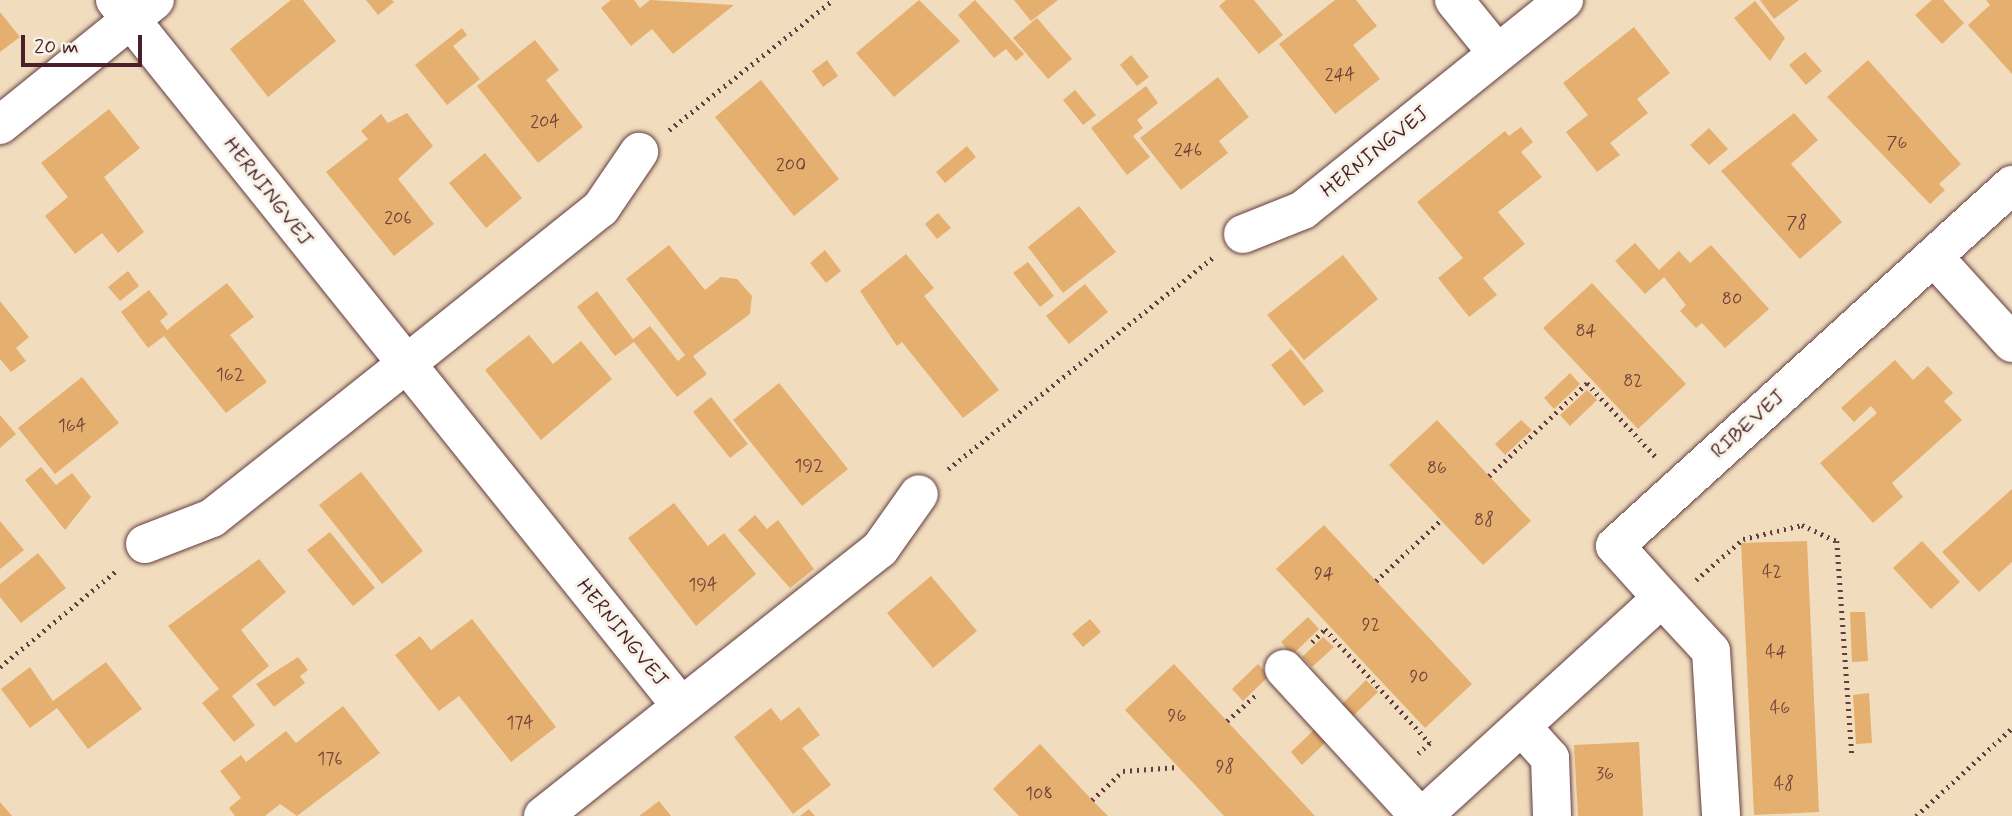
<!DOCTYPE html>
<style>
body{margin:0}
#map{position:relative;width:2012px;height:816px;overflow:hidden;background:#f1ddbd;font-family:Mynerve,sans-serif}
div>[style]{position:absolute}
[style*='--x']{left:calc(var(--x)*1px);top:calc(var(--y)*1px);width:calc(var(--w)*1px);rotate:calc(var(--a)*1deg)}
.building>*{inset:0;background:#e5af6f}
.path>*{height:4.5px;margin-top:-2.25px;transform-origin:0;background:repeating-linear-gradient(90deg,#633c41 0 2px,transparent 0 7px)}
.roads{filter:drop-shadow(0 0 2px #633c41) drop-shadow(0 0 2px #633c41)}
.minor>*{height:38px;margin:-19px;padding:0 19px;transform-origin:19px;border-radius:19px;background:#fff}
span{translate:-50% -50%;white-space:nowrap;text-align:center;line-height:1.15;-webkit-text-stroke:6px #f7f3e8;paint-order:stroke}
.number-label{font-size:18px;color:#71433c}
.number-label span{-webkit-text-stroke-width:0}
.street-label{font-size:21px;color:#4a1f2b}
.scale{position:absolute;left:21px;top:35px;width:121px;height:32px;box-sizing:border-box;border:4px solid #4a1f2b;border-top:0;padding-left:9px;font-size:21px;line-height:24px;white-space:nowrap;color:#4a1f2b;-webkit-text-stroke:5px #f7f3e8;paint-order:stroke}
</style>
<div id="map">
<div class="building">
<i style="clip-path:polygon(291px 0,303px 0,336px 41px,268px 97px,230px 49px)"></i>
<i style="clip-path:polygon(366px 0,392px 0,394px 2px,378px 15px)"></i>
<i style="clip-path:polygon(611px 0,634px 0,640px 8px,650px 0,734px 5px,673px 54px,652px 29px,631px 46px,601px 8px)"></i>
<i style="clip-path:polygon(919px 0,960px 41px,894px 97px,856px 53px)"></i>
<i style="clip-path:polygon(975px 0,1024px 54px,1016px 61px,1006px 49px,994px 58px,958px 15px)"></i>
<i style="clip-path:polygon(1014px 0,1058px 0,1031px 21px)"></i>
<i style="clip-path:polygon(1226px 0,1254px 0,1283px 35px,1259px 54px,1219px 6px)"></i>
<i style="clip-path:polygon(1335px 0,1356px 0,1377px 26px,1353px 45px,1380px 79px,1335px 114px,1279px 44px)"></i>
<i style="clip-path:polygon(1760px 0,1799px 0,1774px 19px)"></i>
<i style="clip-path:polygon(1932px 0,1943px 0,1964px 23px,1942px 44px,1915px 15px)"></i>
<i style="clip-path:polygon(1986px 0,2012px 0,2012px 74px,1968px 25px,1990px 5px)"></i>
<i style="clip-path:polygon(1755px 1px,1785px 38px,1770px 61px,1734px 18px)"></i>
<i style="clip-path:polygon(0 12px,20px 37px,0 52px)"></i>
<i style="clip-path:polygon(1037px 18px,1072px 59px,1048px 79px,1013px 38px)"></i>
<i style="clip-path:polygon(1634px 27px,1670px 73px,1637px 99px,1648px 113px,1610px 143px,1620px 155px,1597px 172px,1566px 132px,1588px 115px,1563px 83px)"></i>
<i style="clip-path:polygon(462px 28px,467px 35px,453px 46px,480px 79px,447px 105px,415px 65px)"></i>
<i style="clip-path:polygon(535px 40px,559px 70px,546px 80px,583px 127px,538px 163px,477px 86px)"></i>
<i style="clip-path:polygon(1805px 52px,1822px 71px,1806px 85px,1789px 65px)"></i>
<i style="clip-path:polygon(1131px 55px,1149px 77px,1137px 86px,1120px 65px)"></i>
<i style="clip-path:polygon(827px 60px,838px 76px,823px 87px,812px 71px)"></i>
<i style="clip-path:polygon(1868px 60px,1961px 164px,1939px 184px,1945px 190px,1930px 204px,1827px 97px)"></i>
<i style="clip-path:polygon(1218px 77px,1249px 117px,1219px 141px,1228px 153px,1181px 190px,1140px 138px)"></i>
<i style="clip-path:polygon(761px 80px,839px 179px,794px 216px,715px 117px)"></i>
<i style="clip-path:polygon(1146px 86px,1158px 103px,1137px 120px,1143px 128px,1133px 136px,1150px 157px,1127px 175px,1091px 128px)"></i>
<i style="clip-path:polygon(1075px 90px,1096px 115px,1083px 125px,1063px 100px)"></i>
<i style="clip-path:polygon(109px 109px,140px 148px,104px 177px,144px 232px,118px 253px,102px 233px,75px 254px,45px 216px,68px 197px,41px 163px)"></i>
<i style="clip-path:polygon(407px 113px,433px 146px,398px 179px,434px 224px,394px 256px,326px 172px,368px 139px,361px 131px,381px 114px,388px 123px)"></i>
<i style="clip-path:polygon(1794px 113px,1818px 140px,1791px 164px,1842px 222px,1800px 259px,1721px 171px)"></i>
<i style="clip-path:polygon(1521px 127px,1533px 142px,1521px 152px,1542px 177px,1498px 212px,1525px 244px,1483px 278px,1497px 295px,1469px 317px,1438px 278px,1463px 258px,1417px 202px,1505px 131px,1509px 136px)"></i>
<i style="clip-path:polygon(1709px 128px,1728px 149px,1709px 165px,1690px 145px)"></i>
<i style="clip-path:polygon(967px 146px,976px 157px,945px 183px,936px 172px)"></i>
<i style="clip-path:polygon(485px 153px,522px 198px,486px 228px,449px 183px)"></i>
<i style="clip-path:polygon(1079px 206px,1116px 252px,1063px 293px,1028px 247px)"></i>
<i style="clip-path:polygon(938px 213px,951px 228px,937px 239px,925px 224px)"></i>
<i style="clip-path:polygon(1635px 243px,1659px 270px,1679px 251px,1690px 263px,1711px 245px,1769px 309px,1725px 348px,1702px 323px,1696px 328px,1680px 311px,1686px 305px,1664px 277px,1645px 294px,1615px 261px)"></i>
<i style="clip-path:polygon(669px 245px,705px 290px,721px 277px,737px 279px,752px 296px,750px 314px,693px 356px,707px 374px,677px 397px,634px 342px,615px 356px,577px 307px,597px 291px,633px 339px,650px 326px,678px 361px,685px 355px,626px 279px)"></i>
<i style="clip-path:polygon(825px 250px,841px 271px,826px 283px,810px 263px)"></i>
<i style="clip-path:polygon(906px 254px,934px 288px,924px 296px,999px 390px,963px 418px,902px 342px,897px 346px,860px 291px)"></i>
<i style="clip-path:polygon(1343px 255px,1378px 299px,1304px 360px,1267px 315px)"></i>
<i style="clip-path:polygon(1028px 262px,1054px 296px,1040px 307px,1013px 273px)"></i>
<i style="clip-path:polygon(128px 271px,139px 286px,120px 301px,108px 287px)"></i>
<i style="clip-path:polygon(227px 283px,254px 317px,230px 335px,267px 382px,226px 413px,164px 336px,148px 348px,121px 312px,149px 290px,168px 314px,160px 321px,167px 330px)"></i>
<i style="clip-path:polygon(1592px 283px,1686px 384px,1638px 429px,1543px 328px)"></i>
<i style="clip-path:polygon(1085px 284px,1108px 312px,1069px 344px,1046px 316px)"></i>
<i style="clip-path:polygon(0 301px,29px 337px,16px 348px,26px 361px,11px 372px,0 359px)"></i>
<i style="clip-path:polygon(529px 335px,553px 364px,581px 341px,612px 379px,541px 440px,485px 370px)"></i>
<i style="clip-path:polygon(1291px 349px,1324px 391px,1304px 406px,1271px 365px)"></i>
<i style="clip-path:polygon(1895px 360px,1913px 380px,1928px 366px,1953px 393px,1944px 401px,1962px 420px,1892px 483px,1903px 497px,1873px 523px,1820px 463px,1877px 413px,1871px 406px,1854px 422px,1841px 408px)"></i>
<i style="clip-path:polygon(1570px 373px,1580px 384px,1554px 409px,1544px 398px)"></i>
<i style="clip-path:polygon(82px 377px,119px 423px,55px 474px,18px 428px)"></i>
<i style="clip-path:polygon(779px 383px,848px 469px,802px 506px,733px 420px)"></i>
<i style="clip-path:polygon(1587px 390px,1597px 400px,1570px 426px,1560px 415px)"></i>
<i style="clip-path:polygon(711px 397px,748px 444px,730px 458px,693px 412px)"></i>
<i style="clip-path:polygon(0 415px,16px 434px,0 448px)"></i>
<i style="clip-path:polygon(1437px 420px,1531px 521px,1483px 565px,1389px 465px)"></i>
<i style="clip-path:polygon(1521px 420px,1532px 430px,1505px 455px,1495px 444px)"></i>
<i style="clip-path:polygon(41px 467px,56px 485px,72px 473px,91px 497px,65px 530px,25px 480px)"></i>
<i style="clip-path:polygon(361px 472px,423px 551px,382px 584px,319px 505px)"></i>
<i style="clip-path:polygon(2012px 489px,2012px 562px,1979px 592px,1942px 552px)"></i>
<i style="clip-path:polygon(674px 503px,708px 546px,724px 533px,756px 574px,696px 626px,628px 538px)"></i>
<i style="clip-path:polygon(755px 515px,767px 529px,778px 520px,814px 569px,790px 588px,738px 530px)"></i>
<i style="clip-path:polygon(0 521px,24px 550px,0 569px)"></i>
<i style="clip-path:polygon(1324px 525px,1472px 684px,1425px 728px,1276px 569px)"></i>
<i style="clip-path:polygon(330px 532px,375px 588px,353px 606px,307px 550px)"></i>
<i style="clip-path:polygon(1807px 541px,1819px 812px,1754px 815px,1741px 543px)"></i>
<i style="clip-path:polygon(1922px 541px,1960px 582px,1931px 609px,1893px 568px)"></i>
<i style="clip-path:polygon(38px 553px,66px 588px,21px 623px,0 597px,0 584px)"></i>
<i style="clip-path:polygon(259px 559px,286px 592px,241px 630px,269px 666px,232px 696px,255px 725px,234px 742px,202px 703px,219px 689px,168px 626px)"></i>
<i style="clip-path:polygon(931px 576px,977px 631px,933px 668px,887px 613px)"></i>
<i style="clip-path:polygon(1850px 612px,1865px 612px,1868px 661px,1852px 662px)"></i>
<i style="clip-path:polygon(1308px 617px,1319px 629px,1292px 655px,1281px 642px)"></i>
<i style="clip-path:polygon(472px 619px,556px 727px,511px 762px,459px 696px,439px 711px,395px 655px,420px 636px,431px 650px)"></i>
<i style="clip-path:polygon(1090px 619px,1101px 632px,1083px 647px,1072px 634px)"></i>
<i style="clip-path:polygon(1323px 637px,1334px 647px,1312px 667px,1302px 657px)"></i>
<i style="clip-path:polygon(298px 657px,308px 670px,300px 676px,305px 683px,274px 707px,256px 684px)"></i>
<i style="clip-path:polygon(106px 662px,142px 709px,88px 749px,57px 708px,30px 728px,1px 689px,30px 667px,53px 701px)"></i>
<i style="clip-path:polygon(1174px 664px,1227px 721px,1315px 816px,1224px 816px,1125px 710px)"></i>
<i style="clip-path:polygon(1258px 664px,1269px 676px,1243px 701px,1232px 689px)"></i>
<i style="clip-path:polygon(1366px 680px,1378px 692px,1350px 719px,1339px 707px)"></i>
<i style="clip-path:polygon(1869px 693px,1872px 743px,1856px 744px,1853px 695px)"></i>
<i style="clip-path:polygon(343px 706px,380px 753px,297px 816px,280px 804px,265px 816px,235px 816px,229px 808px,241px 798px,220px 771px,241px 755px,246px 762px,286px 731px,296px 743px)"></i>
<i style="clip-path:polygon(799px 707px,820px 735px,802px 748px,831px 785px,793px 814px,734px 737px,771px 708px,781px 721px)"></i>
<i style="clip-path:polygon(1316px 728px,1328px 740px,1302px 765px,1291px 752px)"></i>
<i style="clip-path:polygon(1639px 742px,1643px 816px,1578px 816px,1574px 745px)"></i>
<i style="clip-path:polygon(1040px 744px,1092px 800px,1108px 816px,1019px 816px,993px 789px)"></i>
<i style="clip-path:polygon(659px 801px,671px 816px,639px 816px)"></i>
<i style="clip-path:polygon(0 802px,12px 816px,0 816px)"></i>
<i style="clip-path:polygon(809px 809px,815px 816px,800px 816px)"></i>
</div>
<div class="path">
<i style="--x:669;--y:130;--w:209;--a:-38.4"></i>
<i style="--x:948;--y:469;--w:338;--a:-38.6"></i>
<i style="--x:1489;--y:476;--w:135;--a:-43.5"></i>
<i style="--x:1587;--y:383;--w:103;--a:47"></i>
<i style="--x:1696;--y:580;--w:62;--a:-41.1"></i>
<i style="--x:1743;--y:539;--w:61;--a:-13.3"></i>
<i style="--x:1802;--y:525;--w:38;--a:25"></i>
<i style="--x:1837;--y:541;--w:213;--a:86"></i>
<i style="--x:1376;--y:581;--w:89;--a:-43.2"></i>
<i style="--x:1312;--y:642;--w:18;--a:-45"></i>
<i style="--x:1325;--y:629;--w:155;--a:47.4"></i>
<i style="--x:1430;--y:743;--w:18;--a:137"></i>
<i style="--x:0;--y:667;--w:151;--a:-39.6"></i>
<i style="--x:1227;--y:721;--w:38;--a:-42"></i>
<i style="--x:1092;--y:800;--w:42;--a:-43.1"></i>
<i style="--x:1123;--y:771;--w:55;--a:-4.2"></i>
<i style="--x:1916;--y:816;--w:130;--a:-42.5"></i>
</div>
<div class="roads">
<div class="minor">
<i style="--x:115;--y:0;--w:905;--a:51.28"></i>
<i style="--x:1454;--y:0;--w:68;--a:50.9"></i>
<i style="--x:0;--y:125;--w:199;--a:-38.9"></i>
<i style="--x:1243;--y:234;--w:65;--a:-21.8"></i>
<i style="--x:1303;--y:210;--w:335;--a:-38.8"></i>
<i style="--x:1934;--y:257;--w:116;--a:47.8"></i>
<i style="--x:145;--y:544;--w:72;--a:-21.2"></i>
<i style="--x:212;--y:518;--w:246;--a:-38.4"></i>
<i style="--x:405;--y:365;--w:251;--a:-38.7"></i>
<i style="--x:601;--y:208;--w:68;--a:-55.8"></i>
<i style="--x:1662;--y:598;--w:72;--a:47.2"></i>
<i style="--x:1711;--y:651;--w:164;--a:86.5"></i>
<i style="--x:1284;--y:669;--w:200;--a:47.4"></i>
<i style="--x:1522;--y:727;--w:42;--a:47.9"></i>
<i style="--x:1550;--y:758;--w:58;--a:88"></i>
<i style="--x:543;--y:816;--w:430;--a:-38.4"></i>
<i style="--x:880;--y:549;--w:67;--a:-54.7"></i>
<i style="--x:1423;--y:816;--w:323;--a:-42.4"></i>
<i style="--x:1662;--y:598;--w:70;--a:-132.1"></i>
<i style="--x:1615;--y:546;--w:537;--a:-42.28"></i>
</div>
</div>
<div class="number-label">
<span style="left:1340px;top:75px">244</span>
<span style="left:545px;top:122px">204</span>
<span style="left:1897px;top:143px">76</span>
<span style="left:1188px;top:150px">246</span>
<span style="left:791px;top:165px">200</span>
<span style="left:398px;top:218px">206</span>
<span style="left:1797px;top:223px">78</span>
<span style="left:1732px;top:299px">80</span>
<span style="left:1586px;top:331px">84</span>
<span style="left:230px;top:375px">162</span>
<span style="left:1633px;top:381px">82</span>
<span style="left:72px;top:426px">164</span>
<span style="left:809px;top:466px">192</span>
<span style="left:1437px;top:468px">86</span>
<span style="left:1484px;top:520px">88</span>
<span style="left:1772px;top:572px">42</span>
<span style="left:1324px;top:574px">94</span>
<span style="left:703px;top:585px">194</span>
<span style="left:1371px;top:625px">92</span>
<span style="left:1776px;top:652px">44</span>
<span style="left:1419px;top:677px">90</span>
<span style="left:1780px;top:708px">46</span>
<span style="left:1177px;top:716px">96</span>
<span style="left:520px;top:723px">174</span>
<span style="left:330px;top:759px">176</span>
<span style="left:1225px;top:767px">98</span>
<span style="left:1605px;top:774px">36</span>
<span style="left:1784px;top:784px">48</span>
<span style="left:1039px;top:794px">108</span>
</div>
<div class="street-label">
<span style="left:1375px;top:152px;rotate:-39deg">HERNINGVEJ</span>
<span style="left:268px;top:192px;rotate:52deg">HERNINGVEJ</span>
<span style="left:1748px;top:424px;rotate:-42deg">RIBEVEJ</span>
<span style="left:622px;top:633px;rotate:51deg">HERNINGVEJ</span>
</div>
<div class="scale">20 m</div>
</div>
